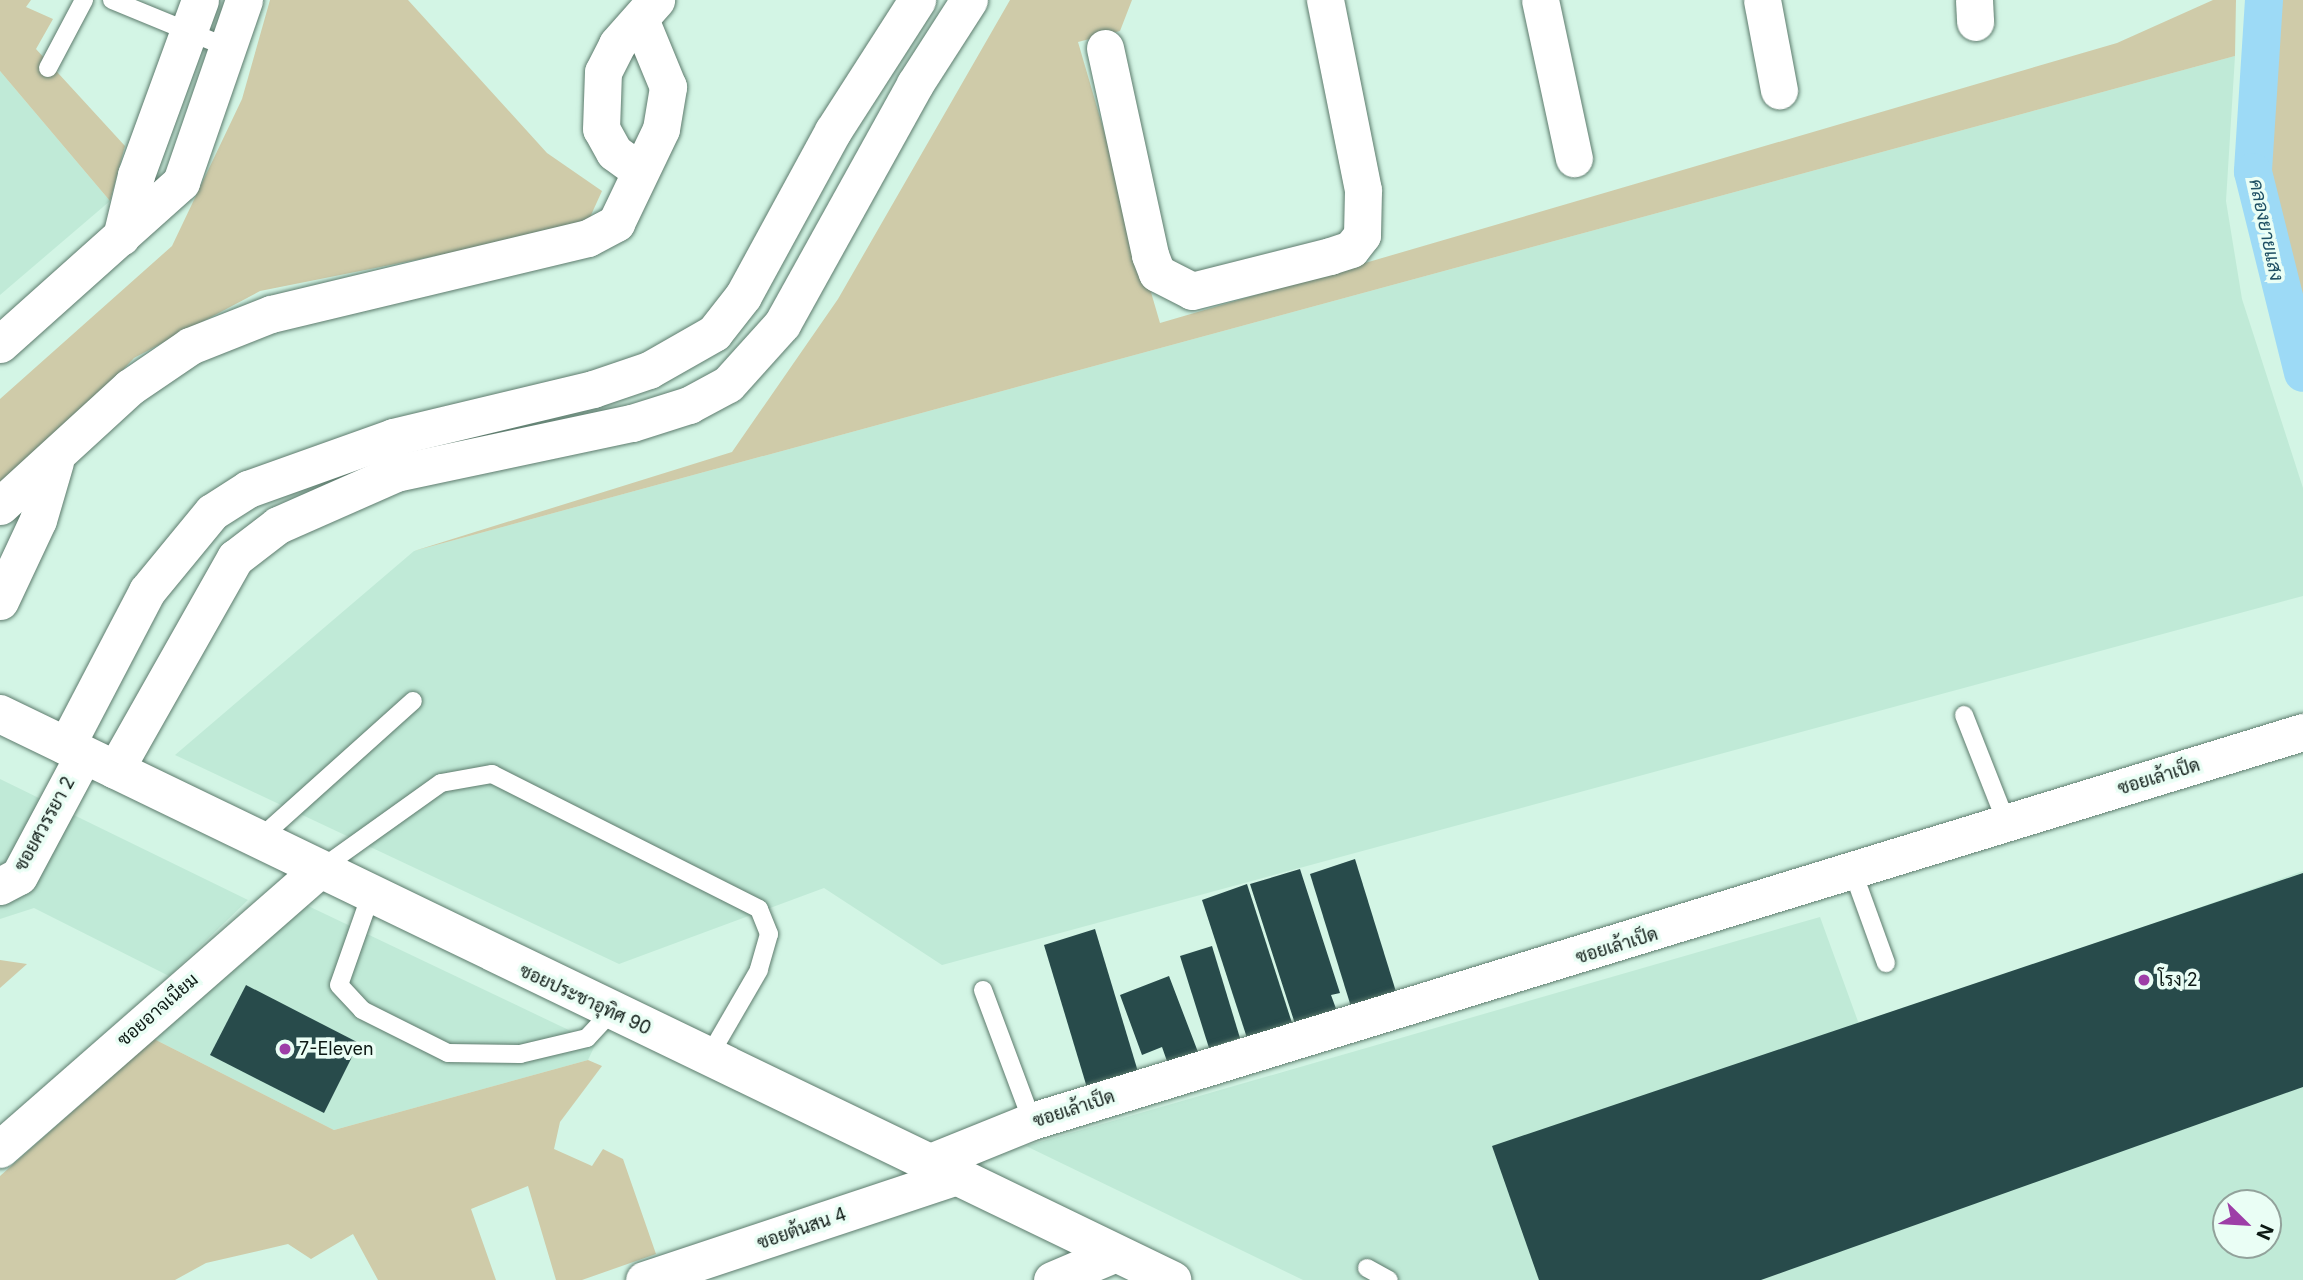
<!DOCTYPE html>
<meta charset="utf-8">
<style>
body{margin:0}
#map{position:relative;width:2303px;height:1280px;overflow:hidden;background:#d3f5e5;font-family:Inter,Sarabun,sans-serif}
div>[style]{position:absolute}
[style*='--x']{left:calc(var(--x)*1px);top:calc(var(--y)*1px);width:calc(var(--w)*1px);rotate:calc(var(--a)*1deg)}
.built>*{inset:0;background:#c0ead7}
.green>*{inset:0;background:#cfcba9}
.canal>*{height:38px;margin:-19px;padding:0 19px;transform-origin:19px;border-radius:19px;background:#9ddaf6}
.building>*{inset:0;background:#284b4b}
.roads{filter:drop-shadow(0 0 2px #5d7b6d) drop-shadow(0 0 2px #5d7b6d)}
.lane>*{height:18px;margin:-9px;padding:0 9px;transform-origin:9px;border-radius:9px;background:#fff}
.street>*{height:37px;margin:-18.5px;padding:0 18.5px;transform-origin:18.5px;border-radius:18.5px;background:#fff}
.secondary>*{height:38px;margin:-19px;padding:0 19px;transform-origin:19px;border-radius:19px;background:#fff}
.dots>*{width:19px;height:19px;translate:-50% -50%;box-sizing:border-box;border:4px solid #eafef5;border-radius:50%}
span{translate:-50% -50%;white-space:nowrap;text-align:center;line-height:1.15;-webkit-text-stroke:7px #eafef5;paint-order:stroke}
.street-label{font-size:18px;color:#0d1914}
.poi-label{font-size:18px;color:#0d1914}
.left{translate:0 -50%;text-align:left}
.water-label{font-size:19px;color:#1f5064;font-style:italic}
.north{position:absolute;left:2212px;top:1189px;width:70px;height:70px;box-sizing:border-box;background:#eafef5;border:2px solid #92a29b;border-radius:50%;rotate:114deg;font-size:19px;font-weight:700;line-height:28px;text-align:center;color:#0d1914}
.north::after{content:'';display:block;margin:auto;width:24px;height:32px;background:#9d3ea7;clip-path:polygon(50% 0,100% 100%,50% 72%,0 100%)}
</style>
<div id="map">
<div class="built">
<i style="clip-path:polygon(2235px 56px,2226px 201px,2242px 299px,2303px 488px,2303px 596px,942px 965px,824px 888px,619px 964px,175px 755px,414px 551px)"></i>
<i style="clip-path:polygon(0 71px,110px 201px,0 295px)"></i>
<i style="clip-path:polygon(0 779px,248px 900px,169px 976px,34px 908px,0 919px)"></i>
<i style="clip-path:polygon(evenodd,2303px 871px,2303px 1280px,1303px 1280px,1026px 1146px,1820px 917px,1860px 1027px,2303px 871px,2226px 1203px,2268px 1203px,2268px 1245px,2226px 1245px,2226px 1203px)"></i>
<i style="clip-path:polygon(304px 904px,596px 1043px,588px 1060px,334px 1130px,154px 1039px)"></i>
</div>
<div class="green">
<i style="clip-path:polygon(0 0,31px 0,26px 7px,53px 19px,36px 49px,125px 146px,110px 201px,0 71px)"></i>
<i style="clip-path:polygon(270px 0,408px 0,547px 153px,602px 191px,586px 226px,260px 291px,134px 358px,0 500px,0 399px,172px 246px,242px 99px)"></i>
<i style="clip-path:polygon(1010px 0,1132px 0,1120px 31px,1078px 42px,1160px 323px,2117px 43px,2213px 0,2236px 0,2235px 56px,414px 551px,732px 452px,838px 299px)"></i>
<i style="clip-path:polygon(2276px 0,2303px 0,2303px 318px,2275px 237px,2269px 167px)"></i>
<i style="clip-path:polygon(0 960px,27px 964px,0 988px)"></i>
<i style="clip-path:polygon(154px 1039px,334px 1130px,588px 1060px,602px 1066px,560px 1122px,554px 1149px,592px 1166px,603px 1149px,623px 1159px,656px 1254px,582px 1280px,556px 1280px,528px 1186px,471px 1209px,496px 1280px,378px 1280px,353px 1234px,311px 1259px,288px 1244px,206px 1263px,175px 1280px,0 1280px,0 1176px)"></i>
</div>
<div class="canal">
<i style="--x:2264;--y:0;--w:172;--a:93.7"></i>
<i style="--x:2253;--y:172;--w:207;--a:76"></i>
</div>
<div class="building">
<i style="clip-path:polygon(1355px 859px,1397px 995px,1352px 1010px,1310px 874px)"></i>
<i style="clip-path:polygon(1300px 869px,1340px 993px,1331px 995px,1338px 1014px,1296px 1027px,1250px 884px)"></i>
<i style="clip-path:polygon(2303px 873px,2303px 1087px,1761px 1280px,1539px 1280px,1492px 1146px)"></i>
<i style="clip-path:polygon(1247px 884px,1293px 1026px,1248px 1041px,1202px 900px)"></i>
<i style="clip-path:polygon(1095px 929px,1139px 1075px,1088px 1091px,1044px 945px)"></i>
<i style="clip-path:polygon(1212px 946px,1240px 1038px,1209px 1048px,1180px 956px)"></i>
<i style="clip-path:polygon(1169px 976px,1198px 1052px,1168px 1064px,1162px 1047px,1142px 1055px,1120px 995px)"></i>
<i style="clip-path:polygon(246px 985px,359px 1043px,324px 1113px,210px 1055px)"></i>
</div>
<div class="roads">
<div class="lane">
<i style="--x:112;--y:0;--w:126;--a:22.3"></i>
<i style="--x:48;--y:68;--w:77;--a:-62.1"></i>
<i style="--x:1964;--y:715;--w:117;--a:68.5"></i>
<i style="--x:258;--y:840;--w:208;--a:-41.9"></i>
<i style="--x:319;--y:870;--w:150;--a:-35.5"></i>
<i style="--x:441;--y:783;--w:52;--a:-10"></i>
<i style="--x:492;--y:774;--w:299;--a:26.8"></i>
<i style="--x:759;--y:909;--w:27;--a:68"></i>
<i style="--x:769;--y:934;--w:37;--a:106"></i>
<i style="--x:759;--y:970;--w:102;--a:120.1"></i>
<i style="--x:1853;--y:872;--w:97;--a:70.1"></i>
<i style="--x:370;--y:897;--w:93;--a:109.4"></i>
<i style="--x:339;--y:985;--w:34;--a:47"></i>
<i style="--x:362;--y:1010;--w:96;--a:26.6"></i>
<i style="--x:448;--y:1053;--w:72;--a:0.8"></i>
<i style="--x:520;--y:1054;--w:69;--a:-13.4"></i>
<i style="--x:587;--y:1038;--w:35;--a:-47"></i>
<i style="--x:983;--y:990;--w:140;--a:69.5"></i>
<i style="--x:1367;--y:1268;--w:25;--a:29"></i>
</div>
<div class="street">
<i style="--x:1540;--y:0;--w:162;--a:77.9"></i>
<i style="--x:1762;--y:0;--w:92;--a:79.3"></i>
<i style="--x:1974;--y:0;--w:22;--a:87"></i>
<i style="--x:1105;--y:48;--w:212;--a:77.7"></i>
<i style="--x:1150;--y:255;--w:19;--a:69"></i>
<i style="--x:1157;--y:273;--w:39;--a:27"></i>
<i style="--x:1192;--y:291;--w:142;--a:-14.2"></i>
<i style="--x:1330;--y:256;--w:22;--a:-18"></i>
<i style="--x:1351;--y:249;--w:18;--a:-52"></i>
<i style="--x:1362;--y:235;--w:45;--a:-88.7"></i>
<i style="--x:1363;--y:190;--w:194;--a:-101.3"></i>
<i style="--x:640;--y:171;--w:32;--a:-144"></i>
<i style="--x:614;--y:152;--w:26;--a:-119"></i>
<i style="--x:601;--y:129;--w:57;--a:-88"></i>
<i style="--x:603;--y:72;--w:31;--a:-63"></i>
<i style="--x:617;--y:44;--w:59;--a:-48.4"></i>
<i style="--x:121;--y:237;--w:64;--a:-76.4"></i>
<i style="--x:136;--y:175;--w:186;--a:-69.9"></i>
<i style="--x:0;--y:344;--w:243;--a:-41.8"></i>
<i style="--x:181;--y:182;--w:193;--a:-70.9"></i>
<i style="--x:0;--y:506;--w:176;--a:-42.5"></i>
<i style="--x:130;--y:387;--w:73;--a:-34.3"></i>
<i style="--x:190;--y:346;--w:87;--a:-21.6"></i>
<i style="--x:271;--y:314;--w:326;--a:-13.5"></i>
<i style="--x:588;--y:238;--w:32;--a:-28"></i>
<i style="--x:616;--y:223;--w:104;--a:-64.4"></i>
<i style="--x:661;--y:129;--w:43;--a:-80.5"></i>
<i style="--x:668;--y:87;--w:68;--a:-112.4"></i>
<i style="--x:0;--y:601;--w:89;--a:-64.9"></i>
<i style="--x:38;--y:520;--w:60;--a:-73.7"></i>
<i style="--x:66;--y:746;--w:175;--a:-62.4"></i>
<i style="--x:147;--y:591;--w:102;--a:-50.6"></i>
<i style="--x:212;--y:512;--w:43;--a:-32.6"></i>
<i style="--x:248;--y:489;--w:154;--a:-19.7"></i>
<i style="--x:393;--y:437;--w:206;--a:-13.5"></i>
<i style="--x:593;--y:389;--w:59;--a:-18.7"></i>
<i style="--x:649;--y:370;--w:75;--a:-29.6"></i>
<i style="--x:714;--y:333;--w:47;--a:-51.9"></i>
<i style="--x:743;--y:296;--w:188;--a:-61.4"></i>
<i style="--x:833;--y:131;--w:156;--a:-57.3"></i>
<i style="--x:115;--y:770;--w:244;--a:-60.5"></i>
<i style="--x:235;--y:558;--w:54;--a:-37.5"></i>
<i style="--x:278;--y:525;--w:129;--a:-23.8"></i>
<i style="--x:396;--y:473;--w:241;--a:-12"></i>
<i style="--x:632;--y:423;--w:60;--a:-17.5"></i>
<i style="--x:689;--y:405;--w:44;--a:-28.3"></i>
<i style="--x:728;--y:384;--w:81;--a:-48"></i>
<i style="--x:782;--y:324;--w:274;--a:-61"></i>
<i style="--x:915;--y:84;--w:100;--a:-57.3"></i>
<i style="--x:0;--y:886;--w:21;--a:-28"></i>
<i style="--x:19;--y:876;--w:136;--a:-61.9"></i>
<i style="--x:0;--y:1149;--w:420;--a:-41.2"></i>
<i style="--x:933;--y:1161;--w:107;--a:-22"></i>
<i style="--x:1032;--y:1121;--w:1329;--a:-17.02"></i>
<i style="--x:644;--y:1280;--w:332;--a:-18.4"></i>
<i style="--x:1052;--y:1280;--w:69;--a:-22.9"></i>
</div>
<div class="secondary">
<i style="--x:0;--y:714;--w:1302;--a:25.78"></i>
</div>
</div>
<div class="dots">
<i style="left:2144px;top:980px;background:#9d3ea7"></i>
<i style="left:285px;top:1049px;background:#9d3ea7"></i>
</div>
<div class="street-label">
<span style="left:2159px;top:777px;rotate:-17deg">ซอยเล้าเป็ด</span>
<span style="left:45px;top:824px;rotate:-61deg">ซอยศวรรยา 2</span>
<span style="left:1617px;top:946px;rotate:-17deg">ซอยเล้าเป็ด</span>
<span style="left:585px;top:1000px;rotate:25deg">ซอยประชาอุทิศ 90</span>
<span style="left:158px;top:1010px;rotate:-41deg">ซอยอาจเนียม</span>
<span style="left:1074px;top:1109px;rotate:-18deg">ซอยเล้าเป็ด</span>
<span style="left:802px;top:1229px;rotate:-19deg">ซอยต้นสน 4</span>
</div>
<div class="poi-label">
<span class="left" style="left:2158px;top:980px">โรง 2</span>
<span class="left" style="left:299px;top:1049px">7-Eleven</span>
</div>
<div class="water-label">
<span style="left:2266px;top:230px;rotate:78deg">คลองยายแสง</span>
</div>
<div class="north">N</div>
</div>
